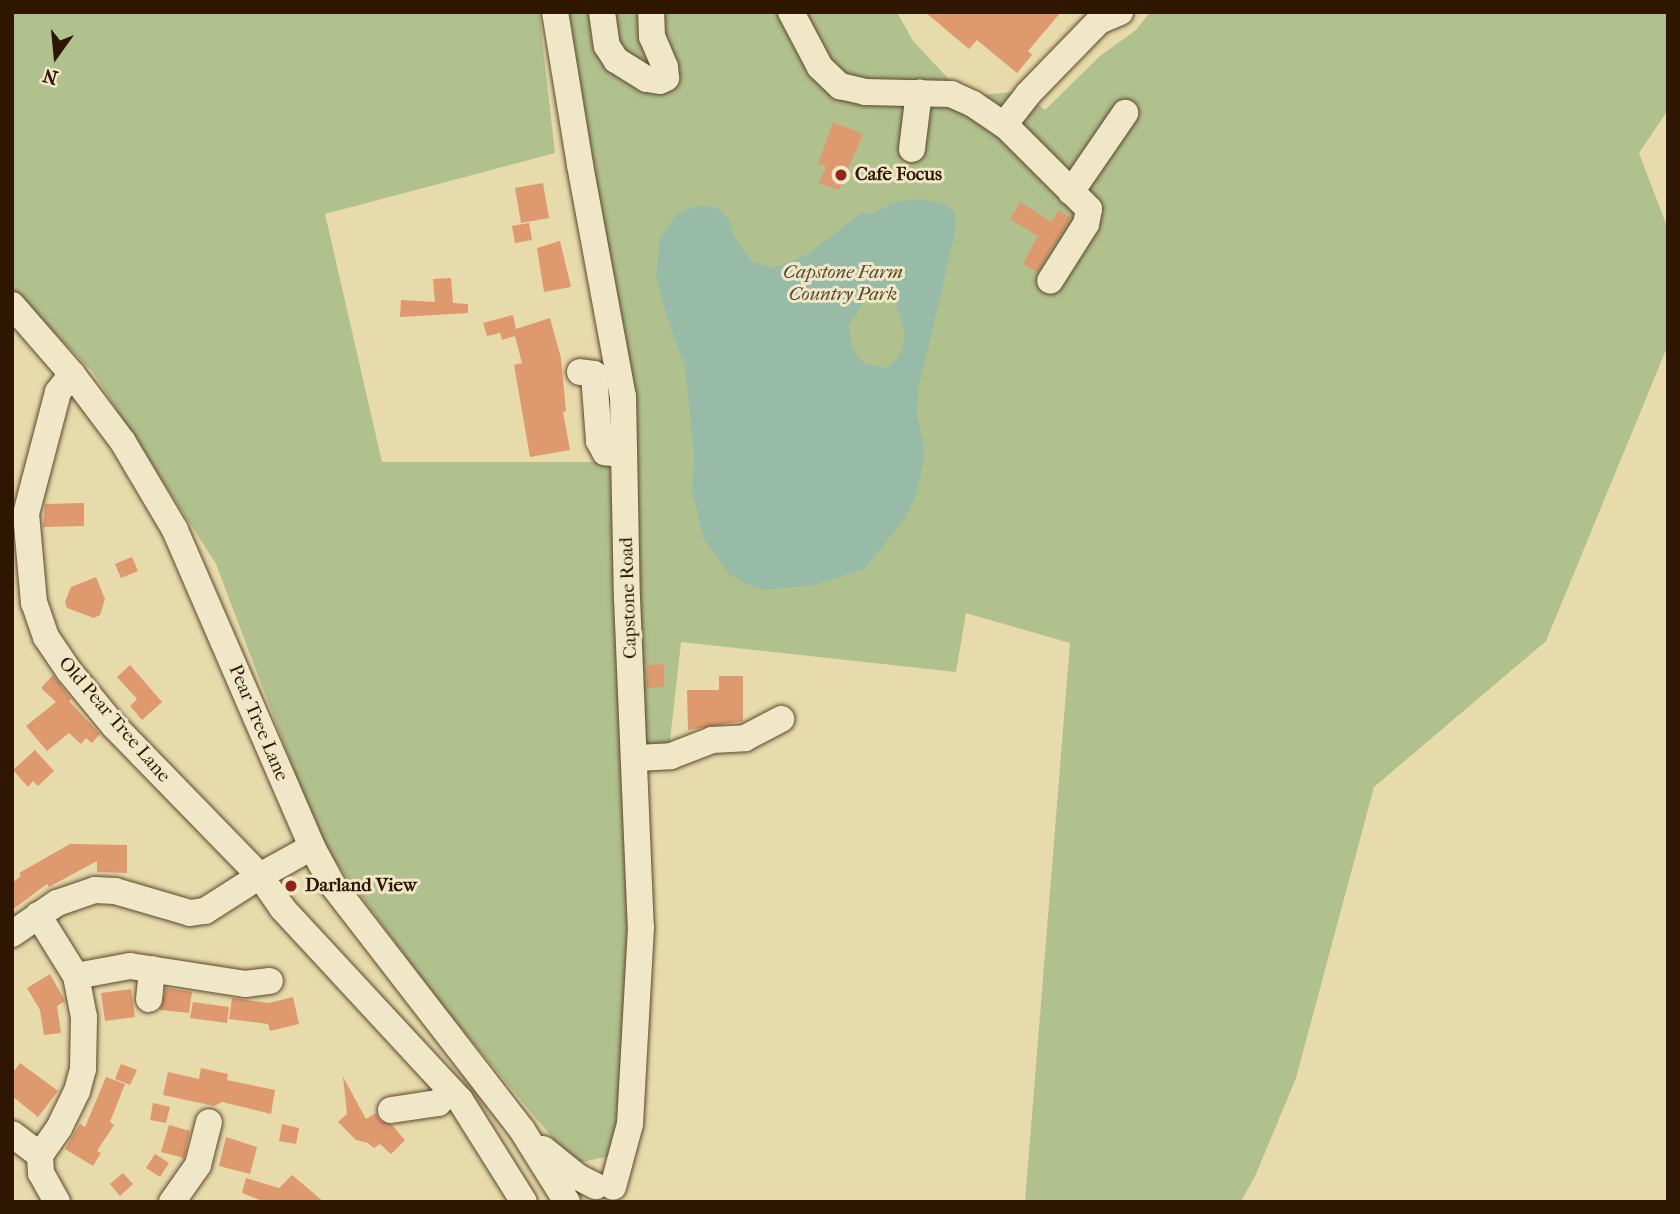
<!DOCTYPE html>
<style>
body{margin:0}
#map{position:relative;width:1680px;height:1214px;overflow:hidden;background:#e7daab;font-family:"IM FELL French Canon",serif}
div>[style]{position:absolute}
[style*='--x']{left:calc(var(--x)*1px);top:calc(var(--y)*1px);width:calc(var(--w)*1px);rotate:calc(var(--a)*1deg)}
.green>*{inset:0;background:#b1c18d}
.water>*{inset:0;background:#97bba7}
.building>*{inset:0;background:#df996e}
.roads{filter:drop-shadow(0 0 2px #5d472b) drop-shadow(0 0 2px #5d472b)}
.minor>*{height:26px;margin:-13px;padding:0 13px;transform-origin:13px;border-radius:13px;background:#efe7c8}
.dots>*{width:19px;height:19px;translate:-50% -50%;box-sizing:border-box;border:4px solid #efe7c8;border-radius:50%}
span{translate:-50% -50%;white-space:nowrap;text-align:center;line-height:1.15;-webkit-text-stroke:6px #efe7c8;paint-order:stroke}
.poi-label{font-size:19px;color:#2f1600;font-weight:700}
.left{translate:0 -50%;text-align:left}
.park-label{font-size:19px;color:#56492a;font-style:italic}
.street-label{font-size:19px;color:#2f1600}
.frame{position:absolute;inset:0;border:14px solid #2f1600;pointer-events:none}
.north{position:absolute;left:21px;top:21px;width:70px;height:70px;-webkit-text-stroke:5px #efe7c8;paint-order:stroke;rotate:195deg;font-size:19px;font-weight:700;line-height:28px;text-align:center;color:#2f1600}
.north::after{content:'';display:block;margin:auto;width:24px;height:32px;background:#2f1600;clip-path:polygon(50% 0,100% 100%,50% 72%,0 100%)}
</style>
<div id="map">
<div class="green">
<i style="clip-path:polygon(12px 12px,539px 12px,555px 153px,325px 214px,382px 462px,610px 462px,630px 881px,625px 1108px,609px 1156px,574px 1164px,441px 1004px,321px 842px,216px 564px,92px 371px,12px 290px)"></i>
<i style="clip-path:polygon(569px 12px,897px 12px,913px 41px,959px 90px,971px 96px,1023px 91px,1045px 110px,1100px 56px,1136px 30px,1150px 12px,1668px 12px,1668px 110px,1639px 153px,1668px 229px,1668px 345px,1546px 641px,1374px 787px,1296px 1078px,1257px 1172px,1241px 1202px,1025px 1202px,1070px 643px,966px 613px,956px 672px,681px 642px,669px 749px,639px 751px,598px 193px)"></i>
</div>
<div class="water">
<i style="clip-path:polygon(evenodd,919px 199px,941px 203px,955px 212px,955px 233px,918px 391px,917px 413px,925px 454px,916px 495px,904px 520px,864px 569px,816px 585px,765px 590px,744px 583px,729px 574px,703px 538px,692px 489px,694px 455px,685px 368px,665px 311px,656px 275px,660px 238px,676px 215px,696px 206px,717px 208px,729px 219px,733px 234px,751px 261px,773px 268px,805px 256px,863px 212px,871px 215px,892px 203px,919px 199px,877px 297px,894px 300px,904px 329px,903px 347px,897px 359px,886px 368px,862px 362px,852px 347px,849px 325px,867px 298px,877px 297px)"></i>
</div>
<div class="building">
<i style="clip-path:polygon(925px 12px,1061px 12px,1028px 51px,1032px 55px,1017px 73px,977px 40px,969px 49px)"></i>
<i style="clip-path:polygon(833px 122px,863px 134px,839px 190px,819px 183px,826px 166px,818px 164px)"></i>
<i style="clip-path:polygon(543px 183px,549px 218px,521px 223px,515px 188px)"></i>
<i style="clip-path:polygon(1020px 202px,1051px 222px,1059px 210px,1071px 218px,1037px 272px,1023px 264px,1038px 236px,1010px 219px)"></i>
<i style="clip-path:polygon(529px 223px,532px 240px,515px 243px,512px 226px)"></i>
<i style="clip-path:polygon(560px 241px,571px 287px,544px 292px,537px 248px)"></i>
<i style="clip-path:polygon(451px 278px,453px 303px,468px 304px,468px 313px,400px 317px,401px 300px,435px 302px,433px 279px)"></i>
<i style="clip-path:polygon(513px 315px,516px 329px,550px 318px,561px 358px,566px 411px,563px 412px,570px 450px,530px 457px,514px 365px,522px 363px,515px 336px,502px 340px,500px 333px,487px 336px,483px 323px)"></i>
<i style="clip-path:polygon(84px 503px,84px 526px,43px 527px,45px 504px)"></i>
<i style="clip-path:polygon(132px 557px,138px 571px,121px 578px,115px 564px)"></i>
<i style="clip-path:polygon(96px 577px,105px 599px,100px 615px,94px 618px,67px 608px,65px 602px,71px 587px)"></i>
<i style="clip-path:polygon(664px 664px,664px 687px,647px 688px,647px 665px)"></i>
<i style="clip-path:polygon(130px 665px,162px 702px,142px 720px,130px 706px,137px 699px,117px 677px)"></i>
<i style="clip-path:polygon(53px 675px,71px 699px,69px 701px,100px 734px,92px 743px,86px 738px,81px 744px,69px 733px,47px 751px,26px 726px,56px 702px,41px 688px)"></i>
<i style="clip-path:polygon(719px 676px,743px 676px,743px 721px,688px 730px,687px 690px,719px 690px)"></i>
<i style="clip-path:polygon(35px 750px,54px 771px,38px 786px,33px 781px,28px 787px,13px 770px)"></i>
<i style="clip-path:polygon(70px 844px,127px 845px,127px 873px,97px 872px,97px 861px,49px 887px,47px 884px,12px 910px,12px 883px,21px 876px,19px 873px)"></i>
<i style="clip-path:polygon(50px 974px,65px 1001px,57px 1006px,61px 1033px,44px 1035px,40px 1010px,27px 988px)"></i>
<i style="clip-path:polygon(166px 988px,192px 992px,189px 1013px,160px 1010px)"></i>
<i style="clip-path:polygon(131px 989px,135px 1017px,105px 1021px,101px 993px)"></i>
<i style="clip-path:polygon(293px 997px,299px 1024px,270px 1031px,268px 1024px,229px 1019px,232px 998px,269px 1003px)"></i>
<i style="clip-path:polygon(193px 1002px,229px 1007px,227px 1023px,190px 1018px)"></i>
<i style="clip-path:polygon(20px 1063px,58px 1091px,38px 1117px,12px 1096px,12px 1074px)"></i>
<i style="clip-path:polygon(121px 1064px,137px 1070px,130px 1085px,115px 1079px)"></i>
<i style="clip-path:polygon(201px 1068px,228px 1074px,227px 1080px,275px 1090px,271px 1114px,222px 1102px,214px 1106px,163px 1095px,168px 1072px,199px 1079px)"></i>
<i style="clip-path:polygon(106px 1077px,125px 1084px,110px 1122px,114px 1125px,97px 1151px,101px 1153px,93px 1166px,65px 1149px,80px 1124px,85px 1127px)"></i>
<i style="clip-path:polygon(343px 1077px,366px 1119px,376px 1113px,379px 1120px,392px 1125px,405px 1140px,391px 1154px,380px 1144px,374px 1148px,368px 1143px,356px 1140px,338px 1122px,347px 1114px)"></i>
<i style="clip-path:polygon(153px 1103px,170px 1107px,166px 1123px,150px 1120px)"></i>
<i style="clip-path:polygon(282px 1124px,299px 1128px,296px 1144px,279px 1141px)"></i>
<i style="clip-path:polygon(169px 1125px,190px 1131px,184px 1158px,161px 1152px)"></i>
<i style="clip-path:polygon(226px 1137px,257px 1147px,250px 1174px,219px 1166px)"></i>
<i style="clip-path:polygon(155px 1154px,169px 1163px,160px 1177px,146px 1168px)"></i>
<i style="clip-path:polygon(123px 1173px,133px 1184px,120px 1196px,110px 1184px)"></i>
<i style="clip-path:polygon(292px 1175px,324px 1202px,265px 1202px,242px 1193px,246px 1178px,279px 1188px)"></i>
</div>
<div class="roads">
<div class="minor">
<i style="--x:555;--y:12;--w:155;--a:80.7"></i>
<i style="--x:580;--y:165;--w:235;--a:79.5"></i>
<i style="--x:623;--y:396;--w:202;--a:88.9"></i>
<i style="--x:627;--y:598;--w:329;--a:87.6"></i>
<i style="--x:641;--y:927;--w:197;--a:93.2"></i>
<i style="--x:630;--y:1124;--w:65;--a:105.1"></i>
<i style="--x:602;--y:12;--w:34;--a:82"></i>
<i style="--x:607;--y:46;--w:17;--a:57"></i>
<i style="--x:616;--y:60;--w:36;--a:32"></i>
<i style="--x:647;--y:79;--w:13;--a:9"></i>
<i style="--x:660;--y:81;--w:7;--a:-27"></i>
<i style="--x:666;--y:78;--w:11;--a:-95"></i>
<i style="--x:665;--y:67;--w:33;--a:-113"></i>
<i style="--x:652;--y:37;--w:25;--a:-92"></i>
<i style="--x:791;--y:12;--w:62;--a:62.2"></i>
<i style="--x:820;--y:67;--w:28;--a:44"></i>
<i style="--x:840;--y:86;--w:26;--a:13"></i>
<i style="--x:865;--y:92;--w:86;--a:1.3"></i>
<i style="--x:951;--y:94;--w:24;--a:24"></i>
<i style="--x:973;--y:104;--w:41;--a:34.1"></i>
<i style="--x:1007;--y:127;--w:116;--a:45"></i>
<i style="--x:1089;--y:209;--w:15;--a:101"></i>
<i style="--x:1086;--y:224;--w:67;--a:122.3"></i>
<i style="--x:1004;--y:125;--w:39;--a:-52"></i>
<i style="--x:1028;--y:94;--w:102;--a:-45.8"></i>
<i style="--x:1099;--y:21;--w:23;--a:-23"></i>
<i style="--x:912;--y:149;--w:57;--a:-83"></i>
<i style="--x:1071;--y:192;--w:96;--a:-55.6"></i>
<i style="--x:12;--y:305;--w:91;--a:49"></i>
<i style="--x:72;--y:374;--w:85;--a:53.1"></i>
<i style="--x:123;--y:442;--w:102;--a:59.4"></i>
<i style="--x:175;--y:530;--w:345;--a:66.6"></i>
<i style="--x:312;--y:847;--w:42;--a:61.6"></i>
<i style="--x:332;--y:884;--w:311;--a:52.3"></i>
<i style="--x:522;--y:1130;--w:85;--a:58"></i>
<i style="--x:580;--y:372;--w:14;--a:8"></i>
<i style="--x:594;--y:374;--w:67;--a:85.7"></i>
<i style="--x:599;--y:441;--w:13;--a:61"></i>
<i style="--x:605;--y:452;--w:19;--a:9"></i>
<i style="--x:636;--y:758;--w:35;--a:-3"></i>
<i style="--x:671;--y:756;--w:44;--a:-21.3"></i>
<i style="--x:712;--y:740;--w:33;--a:-3"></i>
<i style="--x:745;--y:738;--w:41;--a:-27.8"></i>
<i style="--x:312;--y:847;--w:60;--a:150.9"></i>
<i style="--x:260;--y:876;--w:40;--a:55.1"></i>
<i style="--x:283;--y:909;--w:260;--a:47.2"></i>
<i style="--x:460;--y:1100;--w:120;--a:57.9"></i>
<i style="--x:38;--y:915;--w:72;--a:58.1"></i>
<i style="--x:76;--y:976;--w:42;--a:79"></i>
<i style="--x:84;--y:1017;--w:52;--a:91.1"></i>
<i style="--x:83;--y:1069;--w:23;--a:105"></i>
<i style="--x:77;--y:1091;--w:41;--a:115.9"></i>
<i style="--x:59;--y:1128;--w:33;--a:125"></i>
<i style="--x:40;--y:1155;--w:18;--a:87"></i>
<i style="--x:41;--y:1173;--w:33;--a:61"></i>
<i style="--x:12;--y:934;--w:55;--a:-34.6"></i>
<i style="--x:57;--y:903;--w:40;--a:-18.9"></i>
<i style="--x:95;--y:890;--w:20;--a:3"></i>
<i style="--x:115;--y:891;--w:78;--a:16.3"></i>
<i style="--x:190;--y:913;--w:15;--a:-8"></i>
<i style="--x:205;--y:911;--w:65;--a:-32.5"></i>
<i style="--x:260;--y:876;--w:209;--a:-134.2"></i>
<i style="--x:114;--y:726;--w:71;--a:-129.3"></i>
<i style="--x:69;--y:671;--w:41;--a:-124.1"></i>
<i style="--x:46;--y:637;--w:36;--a:-109"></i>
<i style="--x:34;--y:603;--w:89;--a:-95.1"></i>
<i style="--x:26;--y:514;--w:126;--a:-75.3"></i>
<i style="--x:58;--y:392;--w:23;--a:-52"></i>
<i style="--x:76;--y:976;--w:55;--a:-10.5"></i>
<i style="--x:130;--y:966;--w:116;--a:8.9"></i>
<i style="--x:245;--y:984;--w:25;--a:-7"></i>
<i style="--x:149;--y:999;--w:30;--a:-84"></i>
<i style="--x:391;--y:1110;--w:48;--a:-8.5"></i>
<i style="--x:438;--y:1103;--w:18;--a:-43"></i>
<i style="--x:12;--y:1134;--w:35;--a:37"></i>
<i style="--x:543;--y:1149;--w:45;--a:38.7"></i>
<i style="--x:578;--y:1177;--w:20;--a:27"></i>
<i style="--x:172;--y:1202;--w:45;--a:-54.9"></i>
<i style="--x:198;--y:1165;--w:44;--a:-75.7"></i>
</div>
</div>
<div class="dots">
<i style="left:841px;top:175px;background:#8f2418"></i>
<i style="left:291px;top:886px;background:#8f2418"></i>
</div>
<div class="poi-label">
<span class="left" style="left:855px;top:175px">Cafe Focus</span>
<span class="left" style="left:305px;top:886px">Darland View</span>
</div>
<div class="park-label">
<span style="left:843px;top:284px">Capstone Farm<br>Country Park</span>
</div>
<div class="street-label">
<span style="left:629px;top:598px;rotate:-92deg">Capstone Road</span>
<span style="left:114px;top:720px;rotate:49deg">Old Pear Tree Lane</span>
<span style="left:258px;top:723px;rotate:67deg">Pear Tree Lane</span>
</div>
<div class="frame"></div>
<div class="north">N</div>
</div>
